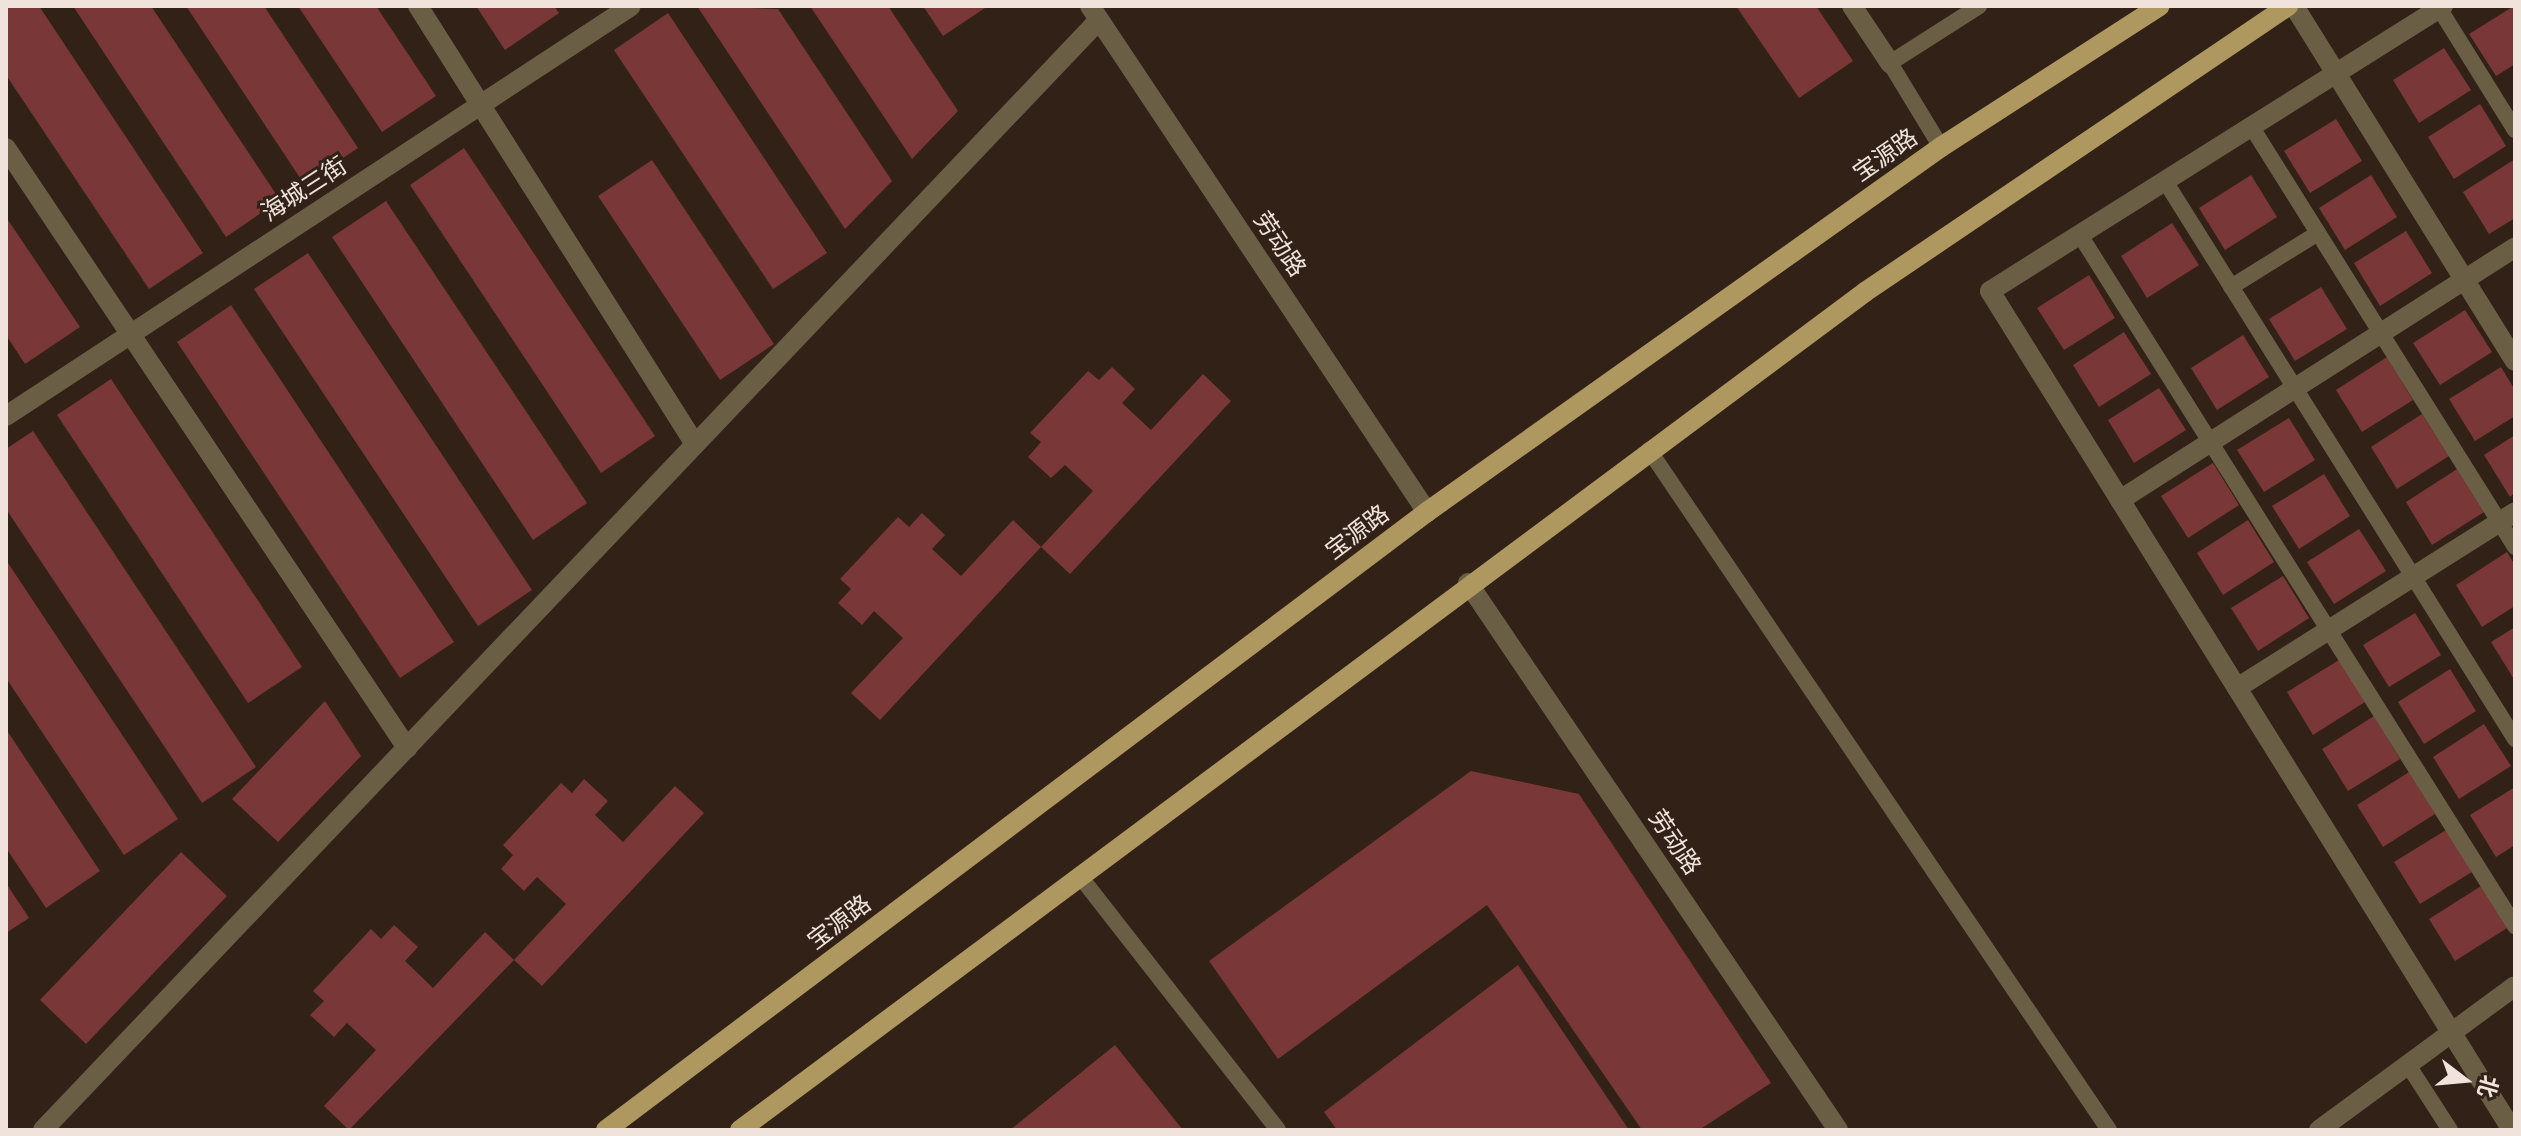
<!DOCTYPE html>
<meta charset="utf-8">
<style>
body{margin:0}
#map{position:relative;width:2521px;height:1136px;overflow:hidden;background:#322117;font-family:Ubuntu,"Noto Sans SC",sans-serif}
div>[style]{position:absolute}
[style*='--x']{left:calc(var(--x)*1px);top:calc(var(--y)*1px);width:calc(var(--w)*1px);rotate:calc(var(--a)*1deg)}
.building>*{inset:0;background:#793737}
.service>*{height:16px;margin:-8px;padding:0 8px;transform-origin:8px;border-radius:8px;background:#6a5f45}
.pedestrian>*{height:20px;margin:-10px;padding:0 10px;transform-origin:10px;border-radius:10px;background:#6a5f45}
.minor>*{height:20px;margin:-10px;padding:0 10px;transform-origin:10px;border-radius:10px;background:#6a5f45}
.tertiary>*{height:20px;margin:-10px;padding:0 10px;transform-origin:10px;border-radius:10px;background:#6a5f45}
.primary>*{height:20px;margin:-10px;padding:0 10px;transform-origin:10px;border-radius:10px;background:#ae9860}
span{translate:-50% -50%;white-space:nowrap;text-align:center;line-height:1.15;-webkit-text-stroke:6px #322117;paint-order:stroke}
.street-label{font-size:24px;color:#efe3dc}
.frame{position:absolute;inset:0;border:8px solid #efe3dc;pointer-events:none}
.north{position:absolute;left:2425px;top:1040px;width:80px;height:80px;-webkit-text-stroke:6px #322117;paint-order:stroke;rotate:106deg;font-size:22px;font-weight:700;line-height:32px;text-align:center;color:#efe3dc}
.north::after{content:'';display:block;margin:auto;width:28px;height:36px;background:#efe3dc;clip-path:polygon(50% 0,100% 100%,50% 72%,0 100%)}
</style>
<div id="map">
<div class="building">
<i style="clip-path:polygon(6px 6px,39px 6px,203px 253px,149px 289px,6px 75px)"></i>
<i style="clip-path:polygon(73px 6px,151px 6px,280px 200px,226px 237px)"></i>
<i style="clip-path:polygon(186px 6px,264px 6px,358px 148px,304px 184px)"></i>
<i style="clip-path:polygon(298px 6px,376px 6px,436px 96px,382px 132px)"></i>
<i style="clip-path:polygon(476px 6px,554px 6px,559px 13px,505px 50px)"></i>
<i style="clip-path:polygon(697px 6px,778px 9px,892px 181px,845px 229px)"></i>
<i style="clip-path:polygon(810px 6px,888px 6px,958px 111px,912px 159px)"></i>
<i style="clip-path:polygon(923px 6px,988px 6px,943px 36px)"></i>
<i style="clip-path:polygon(1736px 6px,1816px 6px,1853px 61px,1799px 98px)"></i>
<i style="clip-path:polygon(2514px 6px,2515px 64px,2496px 76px,2469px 34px)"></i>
<i style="clip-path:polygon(668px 13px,827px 253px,773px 289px,614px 50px)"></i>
<i style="clip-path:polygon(2444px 48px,2471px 90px,2419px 123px,2393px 80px)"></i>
<i style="clip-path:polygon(2480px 104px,2506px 146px,2454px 179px,2428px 137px)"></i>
<i style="clip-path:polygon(2336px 119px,2362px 161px,2310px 193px,2284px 151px)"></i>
<i style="clip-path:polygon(464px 148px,655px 436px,601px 473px,410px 185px)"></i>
<i style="clip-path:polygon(2515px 159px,2515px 218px,2489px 234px,2463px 192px)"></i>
<i style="clip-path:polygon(652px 160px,774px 344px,720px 380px,598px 196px)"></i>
<i style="clip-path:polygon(2251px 175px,2277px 217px,2225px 250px,2199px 208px)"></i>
<i style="clip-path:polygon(2371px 175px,2397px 217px,2345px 250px,2319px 208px)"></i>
<i style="clip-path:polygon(386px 201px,587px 503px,533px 540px,332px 237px)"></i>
<i style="clip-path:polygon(6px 217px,80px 327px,25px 364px,6px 335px)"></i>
<i style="clip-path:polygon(2172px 223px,2199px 265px,2147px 298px,2121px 256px)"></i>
<i style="clip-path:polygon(2406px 231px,2432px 273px,2380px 306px,2354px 263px)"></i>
<i style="clip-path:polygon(308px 253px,532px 590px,478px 626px,254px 289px)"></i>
<i style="clip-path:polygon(2089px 275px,2115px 318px,2064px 350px,2037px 308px)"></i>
<i style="clip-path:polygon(2321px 287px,2347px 329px,2295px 361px,2269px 319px)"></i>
<i style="clip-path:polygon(231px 305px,454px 642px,400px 678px,177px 342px)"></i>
<i style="clip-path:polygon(2465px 310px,2492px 352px,2440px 385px,2413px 343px)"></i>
<i style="clip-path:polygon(2124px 332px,2151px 374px,2099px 407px,2073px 365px)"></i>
<i style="clip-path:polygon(2243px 335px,2269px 377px,2217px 410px,2191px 368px)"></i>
<i style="clip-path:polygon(2387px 357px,2413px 400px,2362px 432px,2336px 390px)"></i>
<i style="clip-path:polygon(1112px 367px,1135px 389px,1122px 403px,1151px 430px,1203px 374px,1231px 401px,1070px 574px,1041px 547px,1093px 491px,1065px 465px,1051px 478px,1028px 457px,1041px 442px,1030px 433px,1088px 371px,1099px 380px)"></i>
<i style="clip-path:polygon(2501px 367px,2515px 390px,2515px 416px,2475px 441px,2449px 399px)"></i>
<i style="clip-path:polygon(111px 379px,302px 667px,248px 703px,57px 415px)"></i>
<i style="clip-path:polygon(2159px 388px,2186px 430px,2134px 463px,2108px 420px)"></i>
<i style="clip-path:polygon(2422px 414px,2449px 456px,2397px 489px,2371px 447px)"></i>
<i style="clip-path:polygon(2289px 418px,2315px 460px,2264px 492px,2237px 450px)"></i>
<i style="clip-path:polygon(33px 431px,256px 767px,202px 803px,6px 509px,6px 449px)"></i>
<i style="clip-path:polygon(2515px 435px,2515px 493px,2510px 497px,2484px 455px)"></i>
<i style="clip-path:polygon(2213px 463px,2239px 505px,2188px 538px,2161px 496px)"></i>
<i style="clip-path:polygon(2457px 469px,2484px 512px,2432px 545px,2406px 502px)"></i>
<i style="clip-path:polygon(2324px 474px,2350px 516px,2299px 549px,2272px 506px)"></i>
<i style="clip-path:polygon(922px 513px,945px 535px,932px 549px,961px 576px,1013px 520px,1041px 547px,880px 720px,851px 693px,903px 638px,874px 611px,862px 625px,838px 603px,851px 589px,840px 579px,898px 517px,909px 527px)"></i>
<i style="clip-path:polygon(2248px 520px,2274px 562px,2223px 595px,2197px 553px)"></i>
<i style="clip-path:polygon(2359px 529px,2386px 571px,2334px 604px,2307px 562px)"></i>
<i style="clip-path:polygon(2507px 552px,2515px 565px,2515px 606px,2482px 627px,2456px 585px)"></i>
<i style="clip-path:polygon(6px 560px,178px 819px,124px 855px,6px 678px)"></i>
<i style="clip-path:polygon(2283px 576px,2309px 618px,2258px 651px,2231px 608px)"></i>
<i style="clip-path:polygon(2415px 613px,2441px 655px,2389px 687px,2363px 645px)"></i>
<i style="clip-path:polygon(2515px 627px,2515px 681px,2491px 642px)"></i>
<i style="clip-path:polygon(2339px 660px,2365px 702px,2313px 735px,2287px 692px)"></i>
<i style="clip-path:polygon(2450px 669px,2476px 711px,2424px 744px,2398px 702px)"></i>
<i style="clip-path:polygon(325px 701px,361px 756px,278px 842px,232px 799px)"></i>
<i style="clip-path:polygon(2374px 716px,2400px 759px,2348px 791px,2322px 749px)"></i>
<i style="clip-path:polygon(2484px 724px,2511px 766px,2459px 799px,2433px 757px)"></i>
<i style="clip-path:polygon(6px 729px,100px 871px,46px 908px,6px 848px)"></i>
<i style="clip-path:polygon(1471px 771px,1579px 794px,1771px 1083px,1699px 1130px,1642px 1130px,1487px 905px,1278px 1059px,1209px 961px)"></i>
<i style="clip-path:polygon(2409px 772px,2435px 814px,2383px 847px,2357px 805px)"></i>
<i style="clip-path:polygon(584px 779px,608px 801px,595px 815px,623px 842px,675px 786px,704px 813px,542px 986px,514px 960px,566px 904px,537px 877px,524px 891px,501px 869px,513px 855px,503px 845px,561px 783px,572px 793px)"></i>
<i style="clip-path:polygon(2515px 787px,2515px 845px,2496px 857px,2470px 815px)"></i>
<i style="clip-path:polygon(2446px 830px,2472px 872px,2420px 904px,2394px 862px)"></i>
<i style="clip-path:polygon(181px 852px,227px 896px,86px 1044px,40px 1000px)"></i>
<i style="clip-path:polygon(6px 883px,29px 918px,6px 933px)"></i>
<i style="clip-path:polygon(2481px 886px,2507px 928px,2455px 961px,2429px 919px)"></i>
<i style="clip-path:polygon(394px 925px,418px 947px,405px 961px,433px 988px,485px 932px,514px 960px,349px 1130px,324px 1106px,376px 1050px,347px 1023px,334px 1037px,310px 1015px,324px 1001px,313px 991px,371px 929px,381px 939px)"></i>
<i style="clip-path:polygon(1518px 965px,1629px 1130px,1337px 1130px,1324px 1112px)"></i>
<i style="clip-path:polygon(1115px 1045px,1183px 1130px,1010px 1130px)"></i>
</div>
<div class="service">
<i style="--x:2439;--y:8;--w:144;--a:58.1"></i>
<i style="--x:2251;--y:126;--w:497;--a:57.9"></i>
<i style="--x:1941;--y:147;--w:98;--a:-121.3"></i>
<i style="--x:1890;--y:63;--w:106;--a:-32.6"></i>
<i style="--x:2165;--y:181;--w:659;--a:57.9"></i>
<i style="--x:2080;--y:235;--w:817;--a:57.81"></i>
<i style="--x:2231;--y:287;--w:102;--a:-31.8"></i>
<i style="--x:1649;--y:450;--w:821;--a:55.92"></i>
<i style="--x:1079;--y:875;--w:323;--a:52"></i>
<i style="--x:2410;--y:1068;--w:74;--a:57.2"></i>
</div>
<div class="pedestrian">
<i style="--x:1852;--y:6;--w:69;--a:56.3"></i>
</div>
<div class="minor">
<i style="--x:418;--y:6;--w:518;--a:57.69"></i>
<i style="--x:2294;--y:6;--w:418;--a:58.1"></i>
<i style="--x:2443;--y:6;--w:535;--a:147.82"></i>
<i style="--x:1990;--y:291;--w:988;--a:58.11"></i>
<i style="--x:6;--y:148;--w:722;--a:56.24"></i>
<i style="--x:6;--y:416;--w:747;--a:-33.26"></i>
<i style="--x:2120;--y:500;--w:469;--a:-32.6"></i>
<i style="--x:2237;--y:688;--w:329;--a:-32.3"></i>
<i style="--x:43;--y:1130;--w:1532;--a:-46.43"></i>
<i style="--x:2319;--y:1130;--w:243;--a:-36.3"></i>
</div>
<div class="tertiary">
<i style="--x:1090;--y:6;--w:608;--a:56.34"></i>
<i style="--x:1468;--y:583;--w:660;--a:55.92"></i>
</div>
<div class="primary">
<i style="--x:606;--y:1130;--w:1028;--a:-36.97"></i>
<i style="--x:1427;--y:512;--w:630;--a:-35.38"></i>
<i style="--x:1941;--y:147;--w:260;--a:-32.8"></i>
<i style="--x:740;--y:1130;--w:1403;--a:-36.68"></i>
<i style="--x:1865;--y:292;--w:511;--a:-34.06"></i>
</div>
<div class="street-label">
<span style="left:1885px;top:155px;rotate:-35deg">宝源路</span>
<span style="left:304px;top:189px;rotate:-33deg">海城三街</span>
<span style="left:1280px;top:244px;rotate:56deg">劳动路</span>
<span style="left:1357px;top:532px;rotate:-37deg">宝源路</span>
<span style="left:1675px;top:842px;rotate:56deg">劳动路</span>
<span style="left:839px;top:922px;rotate:-37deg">宝源路</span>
</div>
<div class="frame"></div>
<div class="north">北</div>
</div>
